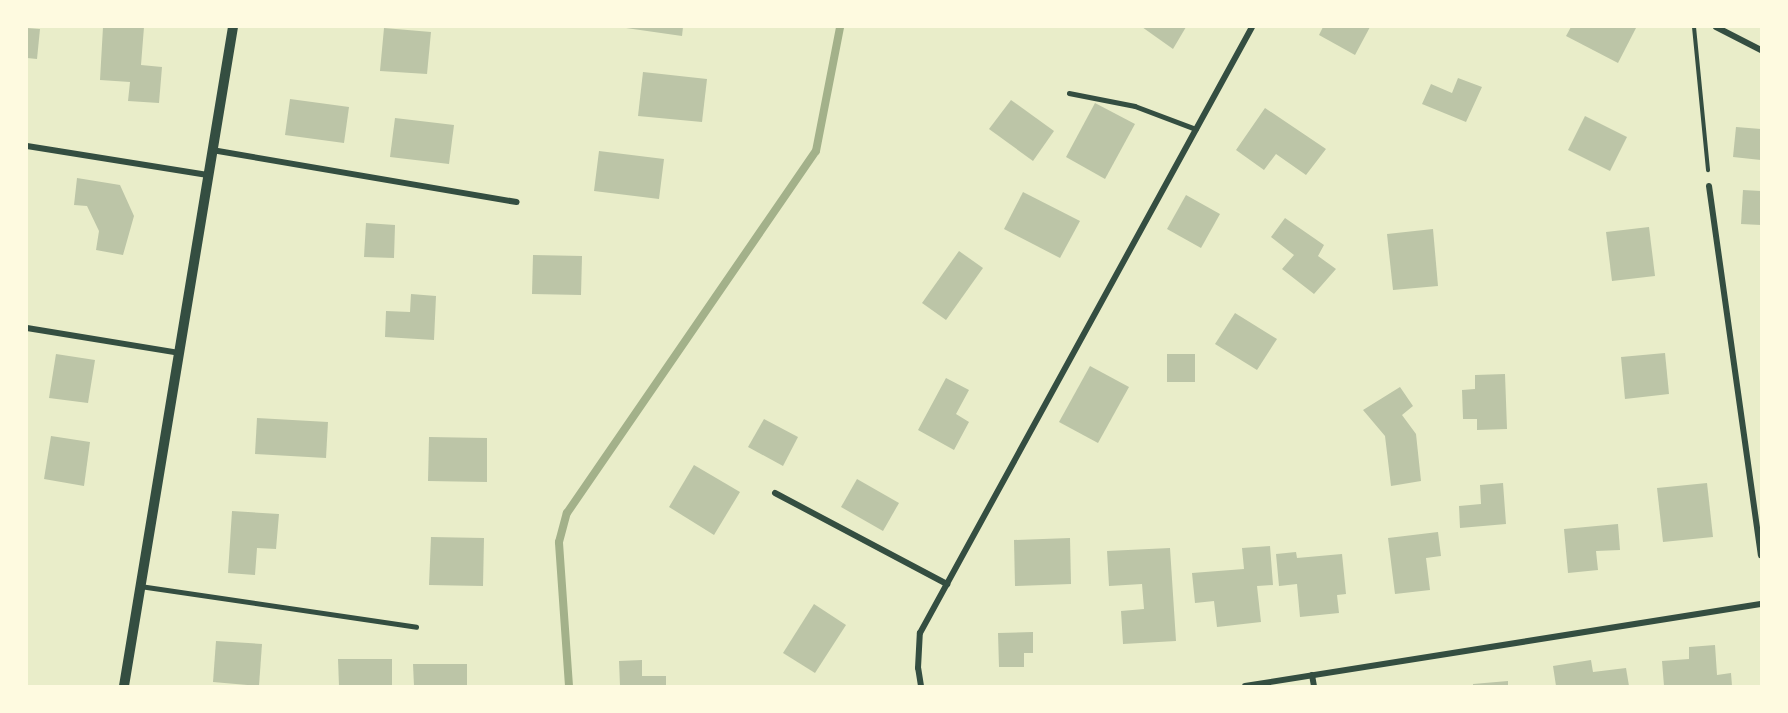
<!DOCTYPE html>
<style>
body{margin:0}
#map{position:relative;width:1788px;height:713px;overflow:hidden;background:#e9edc9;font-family:Barlow,sans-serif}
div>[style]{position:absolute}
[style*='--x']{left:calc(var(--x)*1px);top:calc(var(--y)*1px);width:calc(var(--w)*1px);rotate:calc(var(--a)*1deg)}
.stream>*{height:8px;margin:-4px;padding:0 4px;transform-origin:4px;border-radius:4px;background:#a3b18a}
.building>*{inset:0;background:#bcc5a7}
.path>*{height:4px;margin:-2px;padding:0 2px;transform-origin:2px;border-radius:2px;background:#344e41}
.service>*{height:4.5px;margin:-2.25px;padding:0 2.25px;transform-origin:2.25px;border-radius:2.25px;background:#344e41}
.minor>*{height:6px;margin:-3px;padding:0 3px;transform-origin:3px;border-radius:3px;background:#344e41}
.tertiary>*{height:10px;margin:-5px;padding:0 5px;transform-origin:5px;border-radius:5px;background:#344e41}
span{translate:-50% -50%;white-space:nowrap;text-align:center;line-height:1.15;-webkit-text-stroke:6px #fefae0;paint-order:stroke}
.frame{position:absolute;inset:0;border:28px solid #fefae0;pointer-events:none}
</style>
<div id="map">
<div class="stream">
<i style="--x:569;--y:686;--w:144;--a:-94"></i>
<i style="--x:559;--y:542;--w:30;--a:-75"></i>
<i style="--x:567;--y:513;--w:439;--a:-55.5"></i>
<i style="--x:816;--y:151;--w:126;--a:-79"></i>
</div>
<div class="building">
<i style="clip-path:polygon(103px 27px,144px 27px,141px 65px,162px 67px,159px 103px,128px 101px,130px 82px,100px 80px)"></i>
<i style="clip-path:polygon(619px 27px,683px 27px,682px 36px)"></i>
<i style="clip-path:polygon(1142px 27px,1186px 27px,1173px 49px)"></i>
<i style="clip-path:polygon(1323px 27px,1370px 27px,1355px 55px,1319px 35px)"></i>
<i style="clip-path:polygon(1571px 27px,1634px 27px,1636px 28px,1618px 63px,1566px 36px)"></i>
<i style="clip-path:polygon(27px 28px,40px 29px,37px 59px,27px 58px)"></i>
<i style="clip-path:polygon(384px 28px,431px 32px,427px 74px,380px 71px)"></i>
<i style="clip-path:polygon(643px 72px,707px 79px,702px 122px,638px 116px)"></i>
<i style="clip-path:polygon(1458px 78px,1482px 87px,1466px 122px,1422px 104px,1431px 84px,1452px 93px)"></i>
<i style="clip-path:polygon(290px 99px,349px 107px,344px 143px,285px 135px)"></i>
<i style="clip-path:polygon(1011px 100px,1054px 131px,1033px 161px,989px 129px)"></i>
<i style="clip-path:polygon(1095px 103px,1135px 124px,1105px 179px,1066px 157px)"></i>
<i style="clip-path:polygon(1265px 108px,1326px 149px,1306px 175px,1276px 154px,1264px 170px,1236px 150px)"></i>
<i style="clip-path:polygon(1585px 116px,1627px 137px,1610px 171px,1568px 150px)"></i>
<i style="clip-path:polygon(395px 118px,454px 125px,449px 164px,390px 157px)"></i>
<i style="clip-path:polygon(1736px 127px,1761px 129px,1761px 160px,1733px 157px)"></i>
<i style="clip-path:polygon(599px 151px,664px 159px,659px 199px,594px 191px)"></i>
<i style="clip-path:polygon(77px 178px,120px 185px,134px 216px,123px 255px,96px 250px,99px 231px,87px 206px,74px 205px)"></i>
<i style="clip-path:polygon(1743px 190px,1761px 191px,1761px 225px,1741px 224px)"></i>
<i style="clip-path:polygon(1023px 192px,1080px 221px,1060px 258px,1004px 229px)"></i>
<i style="clip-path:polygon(1186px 195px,1220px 214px,1201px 248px,1167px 229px)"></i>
<i style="clip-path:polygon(1285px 218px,1324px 245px,1318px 256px,1336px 269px,1314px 294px,1282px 269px,1294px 255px,1271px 237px)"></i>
<i style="clip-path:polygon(366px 223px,395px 225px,394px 258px,364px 257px)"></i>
<i style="clip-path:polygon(1649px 227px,1655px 276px,1612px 281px,1606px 232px)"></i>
<i style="clip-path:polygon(1433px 229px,1438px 286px,1393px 290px,1387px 234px)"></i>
<i style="clip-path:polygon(959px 251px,983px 268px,946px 320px,922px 303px)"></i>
<i style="clip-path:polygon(533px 255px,582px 256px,581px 295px,532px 294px)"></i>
<i style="clip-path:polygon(411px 294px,436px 296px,434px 340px,385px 337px,386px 311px,410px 312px)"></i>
<i style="clip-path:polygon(1235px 313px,1277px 339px,1257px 370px,1215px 344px)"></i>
<i style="clip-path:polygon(1665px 353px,1669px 394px,1625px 399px,1621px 357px)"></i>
<i style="clip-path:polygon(56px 354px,95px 360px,88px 403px,49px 398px)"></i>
<i style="clip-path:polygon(1167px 354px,1195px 354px,1195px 382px,1167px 382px)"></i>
<i style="clip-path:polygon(1090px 366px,1129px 387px,1098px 443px,1059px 422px)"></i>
<i style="clip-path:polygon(1505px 374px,1507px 429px,1477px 430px,1477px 419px,1463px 419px,1462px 390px,1475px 389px,1475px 375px)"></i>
<i style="clip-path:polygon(946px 378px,969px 390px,956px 414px,969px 422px,954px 450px,918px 430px)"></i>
<i style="clip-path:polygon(1400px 387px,1413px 406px,1402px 415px,1416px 434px,1421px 481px,1391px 486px,1385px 436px,1363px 410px)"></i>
<i style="clip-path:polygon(257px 418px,328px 422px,326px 458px,255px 454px)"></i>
<i style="clip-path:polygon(764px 419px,798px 437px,783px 466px,748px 447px)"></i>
<i style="clip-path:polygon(51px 436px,90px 442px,84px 486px,44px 479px)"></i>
<i style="clip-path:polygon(429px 437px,487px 438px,487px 482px,428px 481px)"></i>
<i style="clip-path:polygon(694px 465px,740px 492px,714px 535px,669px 507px)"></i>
<i style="clip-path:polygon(857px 479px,899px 503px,883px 531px,841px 507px)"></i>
<i style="clip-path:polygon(1503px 483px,1506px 524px,1460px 528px,1459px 506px,1481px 504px,1480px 485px)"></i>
<i style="clip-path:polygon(1707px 483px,1713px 537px,1663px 542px,1657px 488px)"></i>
<i style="clip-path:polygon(232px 511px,279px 514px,276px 549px,257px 548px,255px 575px,228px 573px)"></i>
<i style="clip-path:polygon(1618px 524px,1620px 550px,1596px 551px,1598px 570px,1568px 573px,1564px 529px)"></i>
<i style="clip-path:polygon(1438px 532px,1441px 556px,1426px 558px,1430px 590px,1395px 594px,1388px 538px)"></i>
<i style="clip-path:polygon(431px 537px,484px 538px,483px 586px,429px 585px)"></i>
<i style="clip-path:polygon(1070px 538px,1071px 584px,1015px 586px,1014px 540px)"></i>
<i style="clip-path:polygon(1270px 546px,1273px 585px,1257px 586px,1261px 622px,1217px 627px,1214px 601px,1195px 603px,1192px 573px,1244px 569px,1242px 548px)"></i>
<i style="clip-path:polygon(1170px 548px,1176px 641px,1123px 644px,1121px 611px,1144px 609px,1142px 584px,1109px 586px,1107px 551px)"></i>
<i style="clip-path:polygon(1296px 552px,1297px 558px,1342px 554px,1346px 594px,1337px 595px,1339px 613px,1300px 617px,1297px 584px,1279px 586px,1276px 554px)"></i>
<i style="clip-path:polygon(814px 604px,846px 625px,815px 673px,783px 653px)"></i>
<i style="clip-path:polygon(1033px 632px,1033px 653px,1024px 653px,1024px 667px,999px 667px,998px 633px)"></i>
<i style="clip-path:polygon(216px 641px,262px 644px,259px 686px,213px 682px)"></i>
<i style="clip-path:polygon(1715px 645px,1717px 675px,1731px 673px,1732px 686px,1664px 686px,1662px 661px,1689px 659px,1689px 647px)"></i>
<i style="clip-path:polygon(338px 659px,392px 659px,392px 686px,339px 686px)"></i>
<i style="clip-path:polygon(642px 660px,642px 676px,666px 676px,666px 686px,620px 686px,619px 661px)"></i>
<i style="clip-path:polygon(1591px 660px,1593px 672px,1626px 668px,1629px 686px,1556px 686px,1553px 666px)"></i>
<i style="clip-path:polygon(413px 664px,467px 664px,467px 686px,414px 686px)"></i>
<i style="clip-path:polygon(1508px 681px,1508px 686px,1473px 686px,1473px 684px)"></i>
</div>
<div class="path">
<i style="--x:1694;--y:27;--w:144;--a:84.4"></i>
</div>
<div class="service">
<i style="--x:1069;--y:93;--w:67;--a:11.1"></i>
<i style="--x:1135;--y:106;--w:65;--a:20.7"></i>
<i style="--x:140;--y:586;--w:279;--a:8.4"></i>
</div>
<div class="minor">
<i style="--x:1716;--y:27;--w:51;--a:27.1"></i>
<i style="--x:27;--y:146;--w:183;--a:9.1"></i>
<i style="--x:212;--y:150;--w:309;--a:9.7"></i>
<i style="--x:1709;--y:186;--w:373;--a:82"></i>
<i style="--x:27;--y:328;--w:154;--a:9.3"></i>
<i style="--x:775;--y:493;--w:195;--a:27.9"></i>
<i style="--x:1312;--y:675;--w:11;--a:80"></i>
<i style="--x:921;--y:686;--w:18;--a:-99"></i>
<i style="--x:918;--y:668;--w:35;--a:-87"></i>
<i style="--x:920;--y:633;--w:691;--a:-61.28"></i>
<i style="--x:1245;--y:686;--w:522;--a:-9.03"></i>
</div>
<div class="tertiary">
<i style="--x:124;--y:686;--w:668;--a:-80.61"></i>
</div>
<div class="frame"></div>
</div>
